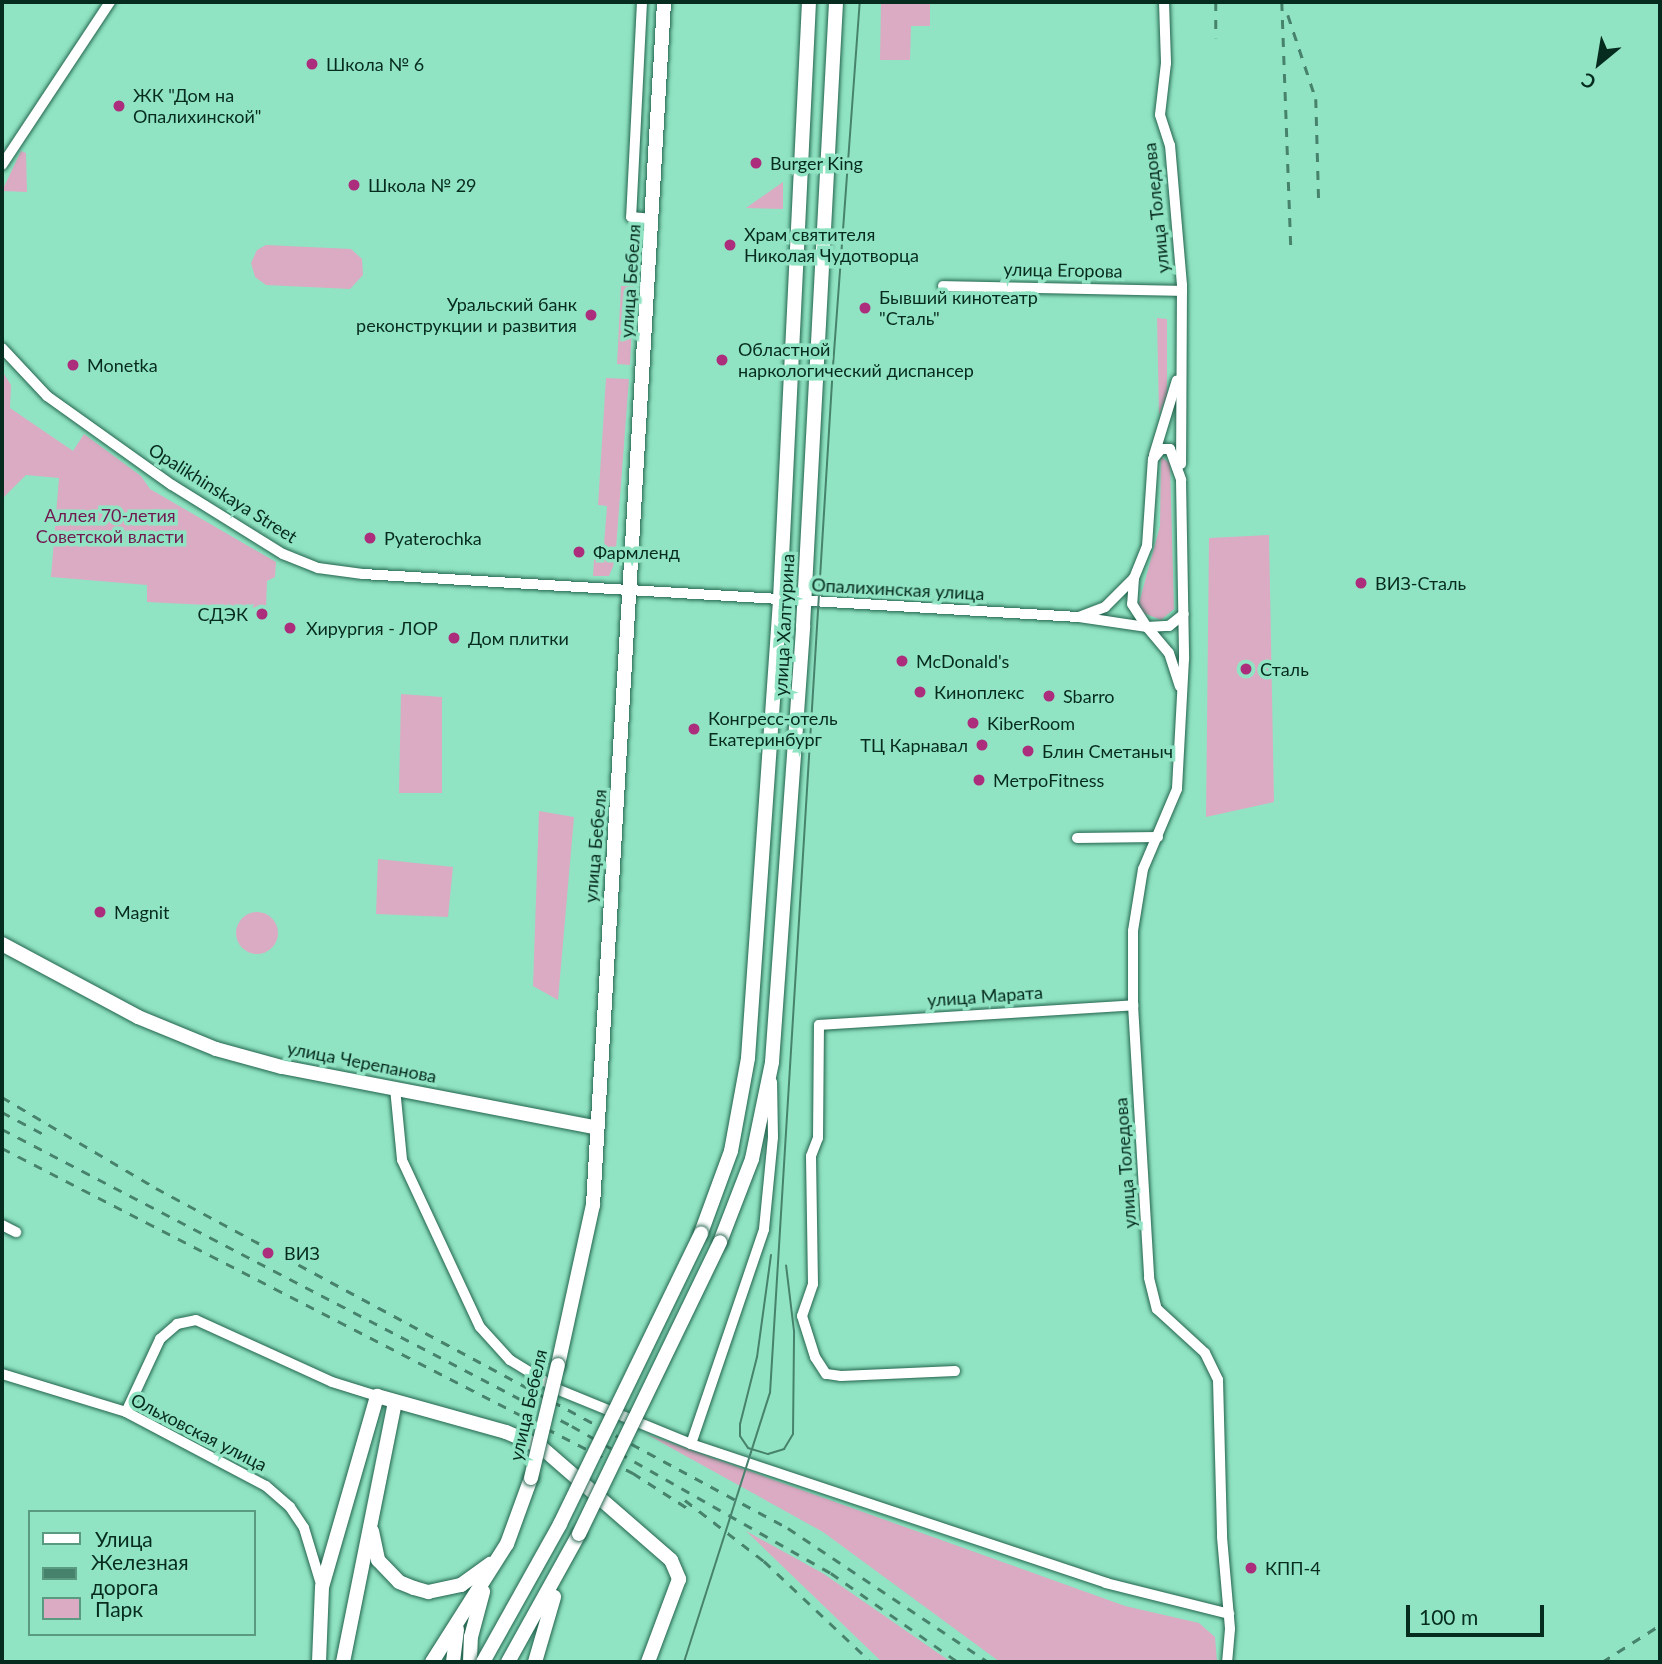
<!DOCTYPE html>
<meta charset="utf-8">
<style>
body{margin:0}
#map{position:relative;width:1662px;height:1664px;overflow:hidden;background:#90e4c3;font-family:Lato,sans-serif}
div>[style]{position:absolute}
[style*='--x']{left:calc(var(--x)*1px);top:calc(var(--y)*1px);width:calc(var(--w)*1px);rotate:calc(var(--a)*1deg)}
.green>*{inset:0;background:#dbabc3}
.round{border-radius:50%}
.roads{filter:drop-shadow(0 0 2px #23644e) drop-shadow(0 0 2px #23644e)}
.minor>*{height:10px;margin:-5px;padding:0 5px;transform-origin:5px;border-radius:5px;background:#fff}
.major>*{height:14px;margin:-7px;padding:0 7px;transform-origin:7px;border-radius:7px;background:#fff}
.tram>*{height:2px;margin:-1px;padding:0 1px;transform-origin:1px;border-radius:1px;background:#47826c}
.rail>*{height:2.5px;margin-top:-1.25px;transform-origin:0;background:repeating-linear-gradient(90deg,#47826c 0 9px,transparent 0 18px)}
.bridges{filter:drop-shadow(0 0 2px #23644e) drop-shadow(0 0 2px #23644e)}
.major-bridge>*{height:14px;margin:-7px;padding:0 7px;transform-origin:7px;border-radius:7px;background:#fff}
.dots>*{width:19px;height:19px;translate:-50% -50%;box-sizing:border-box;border:4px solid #90e4c3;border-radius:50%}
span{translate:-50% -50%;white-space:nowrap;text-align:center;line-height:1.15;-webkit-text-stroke:7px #90e4c3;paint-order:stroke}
.poi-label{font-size:18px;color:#062b1f}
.left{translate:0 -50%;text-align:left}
.right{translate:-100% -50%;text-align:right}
.street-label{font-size:18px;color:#062b1f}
.park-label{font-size:18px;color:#721850}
.frame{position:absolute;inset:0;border:4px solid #062b1f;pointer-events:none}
.legend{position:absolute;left:28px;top:1510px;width:228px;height:126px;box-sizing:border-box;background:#90e4c3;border:2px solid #599a81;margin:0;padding:9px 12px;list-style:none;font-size:21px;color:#062b1f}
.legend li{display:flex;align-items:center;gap:14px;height:35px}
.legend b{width:35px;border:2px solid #599a81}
.north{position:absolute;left:1564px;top:28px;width:70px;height:70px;-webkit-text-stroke:5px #90e4c3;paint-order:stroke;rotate:210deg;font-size:19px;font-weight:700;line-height:28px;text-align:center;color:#062b1f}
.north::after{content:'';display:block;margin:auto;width:24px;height:32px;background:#062b1f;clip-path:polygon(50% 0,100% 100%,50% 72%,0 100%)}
.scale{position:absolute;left:1406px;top:1605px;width:138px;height:32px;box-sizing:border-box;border:4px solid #062b1f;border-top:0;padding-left:9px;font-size:21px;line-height:24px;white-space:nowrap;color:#062b1f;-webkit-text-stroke:5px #90e4c3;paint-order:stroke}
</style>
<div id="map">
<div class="green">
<i style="clip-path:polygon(881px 2px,930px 2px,930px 26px,911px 26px,910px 60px,880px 60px)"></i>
<i style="clip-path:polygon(21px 151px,26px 153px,27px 192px,2px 191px)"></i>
<i style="clip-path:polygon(783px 182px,783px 209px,746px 208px)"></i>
<i style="clip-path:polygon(266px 245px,351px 249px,362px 259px,363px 275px,350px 289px,266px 285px,255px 277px,251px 263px,257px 250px)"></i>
<i style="clip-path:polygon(621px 286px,634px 286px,630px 365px,617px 364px)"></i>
<i style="clip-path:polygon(1157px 318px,1167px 319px,1167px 395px,1159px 415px)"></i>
<i style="clip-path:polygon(2px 371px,11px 385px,10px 408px,73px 451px,84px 434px,141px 476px,150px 489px,276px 562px,275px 577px,267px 581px,266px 608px,147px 602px,147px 585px,51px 577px,59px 478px,26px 475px,2px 499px)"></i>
<i style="clip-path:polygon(606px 378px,629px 379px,615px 562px,609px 576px,593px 576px,595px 545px,604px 544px,607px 506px,598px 505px)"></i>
<i style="clip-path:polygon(1161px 457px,1170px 463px,1174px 609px,1161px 620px,1141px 612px,1139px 603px,1160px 526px)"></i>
<i style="clip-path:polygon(1269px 535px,1274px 802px,1206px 817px,1209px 538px)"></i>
<i style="clip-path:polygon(401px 694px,442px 697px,442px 793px,399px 793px)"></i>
<i style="clip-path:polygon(539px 811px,574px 817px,558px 1000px,533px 986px)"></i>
<i style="clip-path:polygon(378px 859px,453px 867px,448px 917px,376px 914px)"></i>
<i class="round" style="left:236px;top:912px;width:42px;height:42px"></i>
<i style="clip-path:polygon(646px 1434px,1125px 1606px,1199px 1623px,1215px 1637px,1217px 1662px,1000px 1662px,823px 1532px)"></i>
<i style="clip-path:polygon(746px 1531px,824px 1574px,951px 1662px,882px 1662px)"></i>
</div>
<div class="roads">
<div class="minor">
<i style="--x:642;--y:2;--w:215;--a:92.9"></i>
<i style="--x:631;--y:217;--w:22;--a:5"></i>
<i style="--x:1164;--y:2;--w:61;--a:88.1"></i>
<i style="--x:1166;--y:63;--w:52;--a:96.6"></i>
<i style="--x:1160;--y:115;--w:32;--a:72"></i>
<i style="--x:1170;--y:145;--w:141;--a:85.1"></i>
<i style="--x:1182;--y:285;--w:179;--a:90.3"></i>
<i style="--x:2;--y:165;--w:196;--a:-56.5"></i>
<i style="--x:943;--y:286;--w:239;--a:1.2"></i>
<i style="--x:2;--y:348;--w:66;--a:46.8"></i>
<i style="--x:47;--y:396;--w:153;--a:35.5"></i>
<i style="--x:172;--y:485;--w:131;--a:31.9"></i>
<i style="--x:283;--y:554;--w:38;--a:22"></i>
<i style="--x:318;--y:568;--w:45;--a:7.6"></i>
<i style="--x:363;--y:574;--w:717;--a:3.44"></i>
<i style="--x:1079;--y:617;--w:69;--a:8.4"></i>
<i style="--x:1147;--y:627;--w:34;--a:50"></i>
<i style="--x:1169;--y:653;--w:35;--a:72"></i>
<i style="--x:1154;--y:455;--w:78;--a:-73"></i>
<i style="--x:1134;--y:578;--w:26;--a:94"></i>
<i style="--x:1132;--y:604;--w:27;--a:57"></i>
<i style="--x:1147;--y:627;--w:22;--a:-3"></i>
<i style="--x:1169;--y:626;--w:19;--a:-39"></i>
<i style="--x:1079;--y:617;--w:28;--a:-21"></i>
<i style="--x:1105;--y:607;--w:41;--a:-45"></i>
<i style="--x:1134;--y:578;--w:35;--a:-68"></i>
<i style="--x:1147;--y:546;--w:87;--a:-86.1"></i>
<i style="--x:1153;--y:459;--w:13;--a:-51"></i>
<i style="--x:1161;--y:449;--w:9;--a:0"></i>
<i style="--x:1170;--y:449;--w:33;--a:70"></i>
<i style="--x:1181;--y:480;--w:179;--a:89"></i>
<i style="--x:1184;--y:659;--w:130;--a:93.1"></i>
<i style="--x:1177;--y:789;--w:87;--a:113"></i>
<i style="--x:1143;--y:869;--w:63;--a:99.2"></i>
<i style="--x:1133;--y:931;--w:74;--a:90"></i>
<i style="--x:1133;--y:1005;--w:273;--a:86.6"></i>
<i style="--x:1149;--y:1278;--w:32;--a:76"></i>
<i style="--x:1157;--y:1309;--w:65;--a:42.5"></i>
<i style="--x:1205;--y:1353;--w:30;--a:64"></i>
<i style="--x:1218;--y:1380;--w:157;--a:88.5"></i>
<i style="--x:1222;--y:1537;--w:92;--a:85"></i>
<i style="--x:1230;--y:1629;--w:33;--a:95"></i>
<i style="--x:1077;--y:838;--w:81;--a:-0.7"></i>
<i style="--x:395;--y:1088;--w:72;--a:84.4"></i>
<i style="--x:402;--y:1160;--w:184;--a:65"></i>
<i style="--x:480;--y:1327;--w:45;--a:47.7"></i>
<i style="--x:510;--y:1360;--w:57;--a:31.5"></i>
<i style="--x:559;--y:1390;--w:143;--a:22.2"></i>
<i style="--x:691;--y:1444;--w:438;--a:18.5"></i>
<i style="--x:1106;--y:1583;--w:127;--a:14.1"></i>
<i style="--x:2;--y:1225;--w:16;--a:27"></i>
<i style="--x:955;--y:1371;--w:114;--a:177.5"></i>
<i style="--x:841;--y:1376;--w:15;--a:-172"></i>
<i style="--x:826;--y:1374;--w:20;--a:-123"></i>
<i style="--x:815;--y:1357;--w:43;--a:-107.6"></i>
<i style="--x:802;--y:1316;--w:34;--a:-71"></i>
<i style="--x:813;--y:1284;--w:128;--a:-90.9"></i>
<i style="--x:811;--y:1156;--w:19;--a:-69"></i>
<i style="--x:818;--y:1138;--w:113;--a:-89.5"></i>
<i style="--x:819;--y:1025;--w:315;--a:-3.6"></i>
<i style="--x:2;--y:1374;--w:130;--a:17"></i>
<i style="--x:126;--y:1412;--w:158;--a:27.9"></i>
<i style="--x:266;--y:1486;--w:32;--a:41"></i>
<i style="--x:290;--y:1507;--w:25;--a:56"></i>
<i style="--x:304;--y:1528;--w:59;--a:73.1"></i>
<i style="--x:126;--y:1412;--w:81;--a:-65"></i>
<i style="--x:160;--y:1339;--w:23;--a:-41"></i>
<i style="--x:177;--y:1324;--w:19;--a:-12"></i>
<i style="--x:196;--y:1320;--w:149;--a:24.5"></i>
<i style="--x:332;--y:1382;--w:47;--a:17.3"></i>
<i style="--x:691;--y:1444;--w:227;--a:-71.2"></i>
<i style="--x:764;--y:1229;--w:92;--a:-84.4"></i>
<i style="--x:773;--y:1137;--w:55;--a:-91"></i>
</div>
<div class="major">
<i style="--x:2;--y:944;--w:154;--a:28.2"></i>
<i style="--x:138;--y:1017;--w:84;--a:22.3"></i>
<i style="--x:216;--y:1049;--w:68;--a:15.3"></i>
<i style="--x:282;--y:1067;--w:318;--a:10.9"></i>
<i style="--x:701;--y:1233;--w:87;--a:-69.9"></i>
<i style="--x:731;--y:1151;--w:95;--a:-79.6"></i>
<i style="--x:748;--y:1058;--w:460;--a:-86"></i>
<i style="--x:780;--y:599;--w:598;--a:-87.22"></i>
<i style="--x:720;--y:1242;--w:89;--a:-68.9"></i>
<i style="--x:752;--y:1159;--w:99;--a:-78.3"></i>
<i style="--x:772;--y:1062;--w:437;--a:-85.9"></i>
<i style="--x:803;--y:626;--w:625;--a:-86.97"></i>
<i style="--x:558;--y:1365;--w:164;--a:-77.7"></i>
<i style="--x:593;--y:1205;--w:1205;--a:-86.62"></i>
<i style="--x:372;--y:1531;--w:30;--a:78"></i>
<i style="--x:378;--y:1560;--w:30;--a:46"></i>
<i style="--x:399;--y:1582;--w:16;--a:22"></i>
<i style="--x:414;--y:1588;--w:15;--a:16"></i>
<i style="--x:428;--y:1592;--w:34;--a:-12"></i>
<i style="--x:461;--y:1585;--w:36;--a:-36"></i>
<i style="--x:319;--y:1662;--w:75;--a:-87.7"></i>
<i style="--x:322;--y:1587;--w:199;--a:-73.9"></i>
<i style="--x:377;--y:1396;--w:134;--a:15.6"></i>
<i style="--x:506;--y:1432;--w:38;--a:23"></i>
<i style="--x:541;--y:1447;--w:172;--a:41"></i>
<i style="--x:671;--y:1560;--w:21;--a:67"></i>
<i style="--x:679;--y:1579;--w:89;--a:110.5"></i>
<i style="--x:343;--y:1662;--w:265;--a:-78.7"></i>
<i style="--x:432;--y:1662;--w:140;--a:-57.6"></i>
<i style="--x:507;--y:1544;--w:70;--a:-70"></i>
<i style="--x:453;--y:1662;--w:33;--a:-83"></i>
<i style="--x:470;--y:1662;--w:25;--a:-88"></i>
<i style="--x:471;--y:1637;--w:47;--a:-75.1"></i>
<i style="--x:508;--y:1662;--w:146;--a:-61"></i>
<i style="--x:535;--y:1662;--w:68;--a:-73.7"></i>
</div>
</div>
<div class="tram">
<i style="--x:771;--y:1255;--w:103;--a:97.8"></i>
<i style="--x:757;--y:1357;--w:69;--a:104.2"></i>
<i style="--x:740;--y:1424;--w:12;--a:90"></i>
<i style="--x:740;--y:1436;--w:14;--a:56"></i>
<i style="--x:748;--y:1448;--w:21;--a:17"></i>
<i style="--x:768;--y:1454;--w:17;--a:-17"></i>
<i style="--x:784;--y:1449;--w:17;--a:-59"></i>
<i style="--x:793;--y:1434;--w:103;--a:-89.4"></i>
<i style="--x:794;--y:1331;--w:66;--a:-96.9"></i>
<i style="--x:684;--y:1662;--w:282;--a:-72.3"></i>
<i style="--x:770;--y:1393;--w:1029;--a:-86.49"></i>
<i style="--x:833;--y:366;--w:365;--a:-85.8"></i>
</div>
<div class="rail">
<i style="--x:1216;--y:2;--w:36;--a:90"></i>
<i style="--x:1282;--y:2;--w:249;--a:87.9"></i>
<i style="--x:1288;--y:15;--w:89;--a:71.6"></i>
<i style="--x:1316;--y:99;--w:105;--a:88.4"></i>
<i style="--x:2;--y:1097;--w:179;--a:30.6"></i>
<i style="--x:156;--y:1188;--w:718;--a:28.28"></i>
<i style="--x:788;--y:1528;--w:241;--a:33.8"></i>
<i style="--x:2;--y:1112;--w:49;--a:28.1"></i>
<i style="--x:2;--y:1129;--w:643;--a:27.52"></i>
<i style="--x:572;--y:1426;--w:298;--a:29.6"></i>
<i style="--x:831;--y:1573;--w:155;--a:35"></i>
<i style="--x:2;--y:1148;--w:710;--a:27.25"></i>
<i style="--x:633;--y:1473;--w:70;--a:32.8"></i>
<i style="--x:685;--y:1500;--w:100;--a:37.7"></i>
<i style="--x:764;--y:1561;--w:147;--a:43.3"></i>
<i style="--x:1602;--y:1662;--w:69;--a:-32.5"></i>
</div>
<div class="bridges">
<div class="major-bridge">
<i style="--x:531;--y:1478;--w:116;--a:-76.6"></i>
<i style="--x:579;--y:1534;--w:324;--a:-64.2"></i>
<i style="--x:483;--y:1662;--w:158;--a:-60.8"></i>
<i style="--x:560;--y:1524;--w:323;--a:-64.1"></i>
</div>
</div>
<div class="dots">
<i style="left:312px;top:64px;background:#ac2d7c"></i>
<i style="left:119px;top:106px;background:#ac2d7c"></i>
<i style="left:756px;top:163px;background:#ac2d7c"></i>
<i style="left:354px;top:185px;background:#ac2d7c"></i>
<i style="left:730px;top:245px;background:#ac2d7c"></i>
<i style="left:865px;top:308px;background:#ac2d7c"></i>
<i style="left:591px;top:315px;background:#ac2d7c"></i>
<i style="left:722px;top:360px;background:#ac2d7c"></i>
<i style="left:73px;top:365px;background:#ac2d7c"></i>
<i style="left:370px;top:538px;background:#ac2d7c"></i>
<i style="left:579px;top:552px;background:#ac2d7c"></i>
<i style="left:1361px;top:583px;background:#ac2d7c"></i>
<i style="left:262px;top:614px;background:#ac2d7c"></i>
<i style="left:290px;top:628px;background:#ac2d7c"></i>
<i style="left:454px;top:638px;background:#ac2d7c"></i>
<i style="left:902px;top:661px;background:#ac2d7c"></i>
<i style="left:1246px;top:669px;background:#ac2d7c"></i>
<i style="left:920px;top:692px;background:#ac2d7c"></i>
<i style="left:1049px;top:696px;background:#ac2d7c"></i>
<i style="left:973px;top:723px;background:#ac2d7c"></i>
<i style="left:694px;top:729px;background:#ac2d7c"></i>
<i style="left:982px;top:745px;background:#ac2d7c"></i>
<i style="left:1028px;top:751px;background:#ac2d7c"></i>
<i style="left:979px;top:780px;background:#ac2d7c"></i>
<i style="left:100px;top:912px;background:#ac2d7c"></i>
<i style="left:268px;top:1253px;background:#ac2d7c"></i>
<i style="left:1251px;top:1568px;background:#ac2d7c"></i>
</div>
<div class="poi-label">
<span class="left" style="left:326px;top:64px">Школа № 6</span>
<span class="left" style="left:133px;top:106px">ЖК "Дом на<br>Опалихинской"</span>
<span class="left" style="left:770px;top:163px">Burger King</span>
<span class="left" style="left:368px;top:185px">Школа № 29</span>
<span class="left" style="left:744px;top:245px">Храм святителя<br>Николая Чудотворца</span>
<span class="left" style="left:879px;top:308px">Бывший кинотеатр<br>"Сталь"</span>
<span class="right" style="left:577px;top:315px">Уральский банк<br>реконструкции и развития</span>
<span class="left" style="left:738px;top:360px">Областной<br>наркологический диспансер</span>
<span class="left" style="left:87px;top:365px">Monetka</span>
<span class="left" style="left:384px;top:538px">Pyaterochka</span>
<span class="left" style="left:593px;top:552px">Фармленд</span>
<span class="left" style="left:1375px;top:583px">ВИЗ-Сталь</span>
<span class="right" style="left:248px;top:614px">СДЭК</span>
<span class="left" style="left:306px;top:628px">Хирургия - ЛОР</span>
<span class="left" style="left:468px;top:638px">Дом плитки</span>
<span class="left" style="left:916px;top:661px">McDonald's</span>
<span class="left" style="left:1260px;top:669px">Сталь</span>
<span class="left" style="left:934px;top:692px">Киноплекс</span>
<span class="left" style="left:1063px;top:696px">Sbarro</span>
<span class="left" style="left:708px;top:729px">Конгресс-отель<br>Екатеринбург</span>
<span class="left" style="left:987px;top:723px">KiberRoom</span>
<span class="right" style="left:968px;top:745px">ТЦ Карнавал</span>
<span class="left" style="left:1042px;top:751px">Блин Сметаныч</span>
<span class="left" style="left:993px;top:780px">МетроFitness</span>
<span class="left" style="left:114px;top:912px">Magnit</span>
<span class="left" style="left:284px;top:1253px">ВИЗ</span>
<span class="left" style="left:1265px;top:1568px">КПП-4</span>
</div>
<div class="street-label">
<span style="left:1156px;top:208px;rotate:-96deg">улица Толедова</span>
<span style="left:1063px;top:270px;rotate:1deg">улица Егорова</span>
<span style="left:630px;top:281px;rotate:-86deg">улица Бебеля</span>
<span style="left:223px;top:493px;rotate:32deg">Opalikhinskaya Street</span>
<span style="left:898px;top:589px;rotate:3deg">Опалихинская улица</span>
<span style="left:784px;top:625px;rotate:-87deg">улица Халтурина</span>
<span style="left:595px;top:846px;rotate:-85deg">улица Бебеля</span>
<span style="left:985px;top:996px;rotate:-4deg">улица Марата</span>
<span style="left:362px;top:1062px;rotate:11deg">улица Черепанова</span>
<span style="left:1125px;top:1163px;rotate:-94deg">улица Толедова</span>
<span style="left:528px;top:1405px;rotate:-77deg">улица Бебеля</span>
<span style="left:199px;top:1432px;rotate:27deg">Ольховская улица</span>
</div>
<div class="park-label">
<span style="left:110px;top:526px">Аллея 70-летия<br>Советской власти</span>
</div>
<div class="frame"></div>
<ul class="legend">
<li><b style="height:9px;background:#fff"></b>Улица</li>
<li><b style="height:9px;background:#47826c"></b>Железная дорога</li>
<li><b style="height:19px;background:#dbabc3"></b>Парк</li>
</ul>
<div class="north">С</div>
<div class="scale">100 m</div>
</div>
